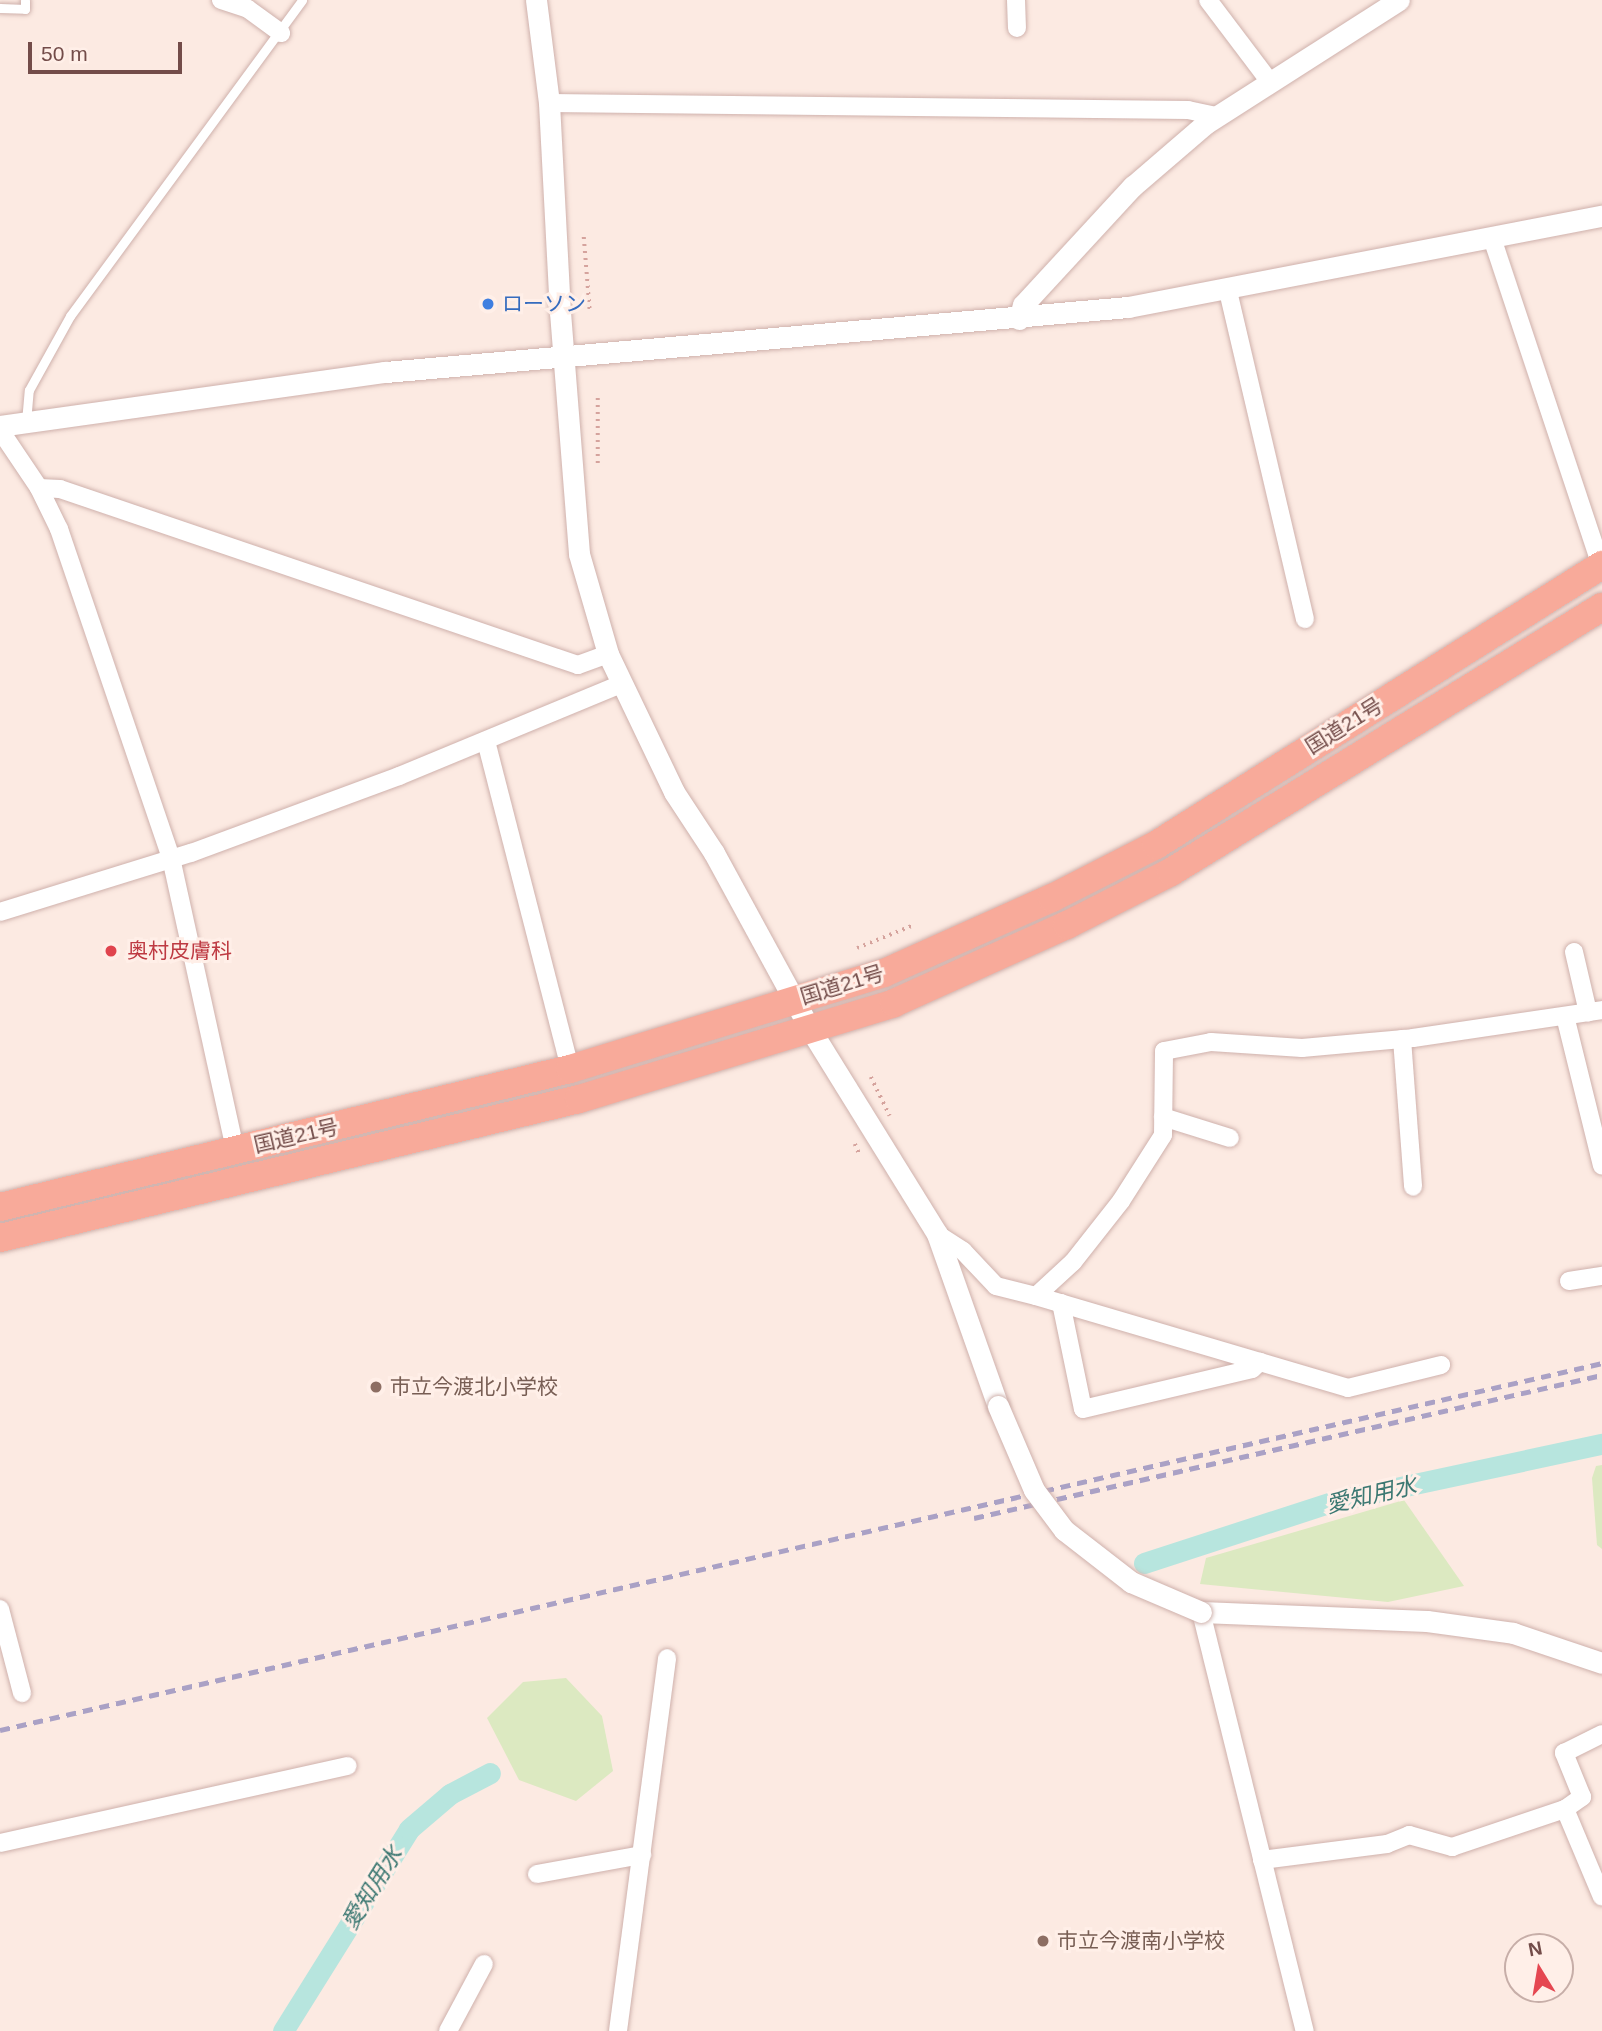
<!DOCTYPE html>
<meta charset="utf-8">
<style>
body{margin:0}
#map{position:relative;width:1602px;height:2031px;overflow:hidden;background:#fceae2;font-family:Arial,"Noto Sans JP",sans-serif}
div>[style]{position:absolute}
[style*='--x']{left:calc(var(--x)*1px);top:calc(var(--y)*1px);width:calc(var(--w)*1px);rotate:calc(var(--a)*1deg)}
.green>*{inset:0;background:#dce9c1}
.canal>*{height:21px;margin:-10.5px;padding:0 10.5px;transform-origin:10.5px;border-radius:10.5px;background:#b7e5de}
.path>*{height:3.5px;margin-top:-1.75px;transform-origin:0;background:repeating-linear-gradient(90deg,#d5a39d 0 2px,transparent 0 7px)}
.roads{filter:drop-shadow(0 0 2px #cfb1ac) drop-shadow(0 0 2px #cfb1ac)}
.service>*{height:9px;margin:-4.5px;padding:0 4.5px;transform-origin:4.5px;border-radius:4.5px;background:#fff}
.minor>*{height:18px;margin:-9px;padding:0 9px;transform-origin:9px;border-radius:9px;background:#fff}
.tertiary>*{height:21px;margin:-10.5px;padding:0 10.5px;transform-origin:10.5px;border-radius:10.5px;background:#fff}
.trunk>*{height:28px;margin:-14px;padding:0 14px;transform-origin:14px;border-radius:14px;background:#f8aa9a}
.rail>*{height:5px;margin-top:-2.5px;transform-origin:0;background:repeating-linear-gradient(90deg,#aaa1c5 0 10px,transparent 0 17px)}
.bridges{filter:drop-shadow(0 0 2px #cfb1ac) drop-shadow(0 0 2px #cfb1ac)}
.tertiary-bridge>*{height:21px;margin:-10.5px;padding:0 10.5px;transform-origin:10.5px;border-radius:10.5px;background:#fff}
.dots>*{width:19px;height:19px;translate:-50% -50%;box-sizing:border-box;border:4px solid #ffefe8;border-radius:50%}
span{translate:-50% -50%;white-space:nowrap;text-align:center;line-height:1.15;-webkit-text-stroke:6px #ffefe8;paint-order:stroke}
.shop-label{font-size:21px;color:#366cbe}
.left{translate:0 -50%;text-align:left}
.street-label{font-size:21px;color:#734c49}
.health-label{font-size:21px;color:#be3a42}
.education-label{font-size:21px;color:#785e54}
.water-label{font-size:23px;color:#3c7872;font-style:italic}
.north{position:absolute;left:1504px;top:1933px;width:70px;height:70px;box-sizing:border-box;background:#ffefe8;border:2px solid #c7aea8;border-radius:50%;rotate:349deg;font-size:19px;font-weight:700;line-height:28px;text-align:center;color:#734c49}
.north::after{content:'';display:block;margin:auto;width:24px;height:32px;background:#e54751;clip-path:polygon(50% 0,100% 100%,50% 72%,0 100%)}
.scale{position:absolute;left:28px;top:42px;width:154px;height:32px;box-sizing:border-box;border:4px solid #734c49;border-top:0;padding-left:9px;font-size:21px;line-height:24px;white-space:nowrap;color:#734c49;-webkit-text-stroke:5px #ffefe8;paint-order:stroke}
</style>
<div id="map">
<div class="green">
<i style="clip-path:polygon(1602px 1465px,1602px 1549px,1597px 1545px,1592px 1478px,1596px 1466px)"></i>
<i style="clip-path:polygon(1404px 1500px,1464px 1586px,1388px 1602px,1200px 1584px,1206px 1558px)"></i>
<i style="clip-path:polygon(566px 1678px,602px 1716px,613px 1771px,576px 1801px,519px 1780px,487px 1718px,523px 1682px)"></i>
</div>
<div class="canal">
<i style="--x:1144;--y:1563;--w:201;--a:-18"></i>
<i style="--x:1335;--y:1501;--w:273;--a:-12.1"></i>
<i style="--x:283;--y:2031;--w:238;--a:-58"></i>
<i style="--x:409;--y:1829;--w:54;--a:-40.5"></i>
<i style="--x:450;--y:1794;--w:45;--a:-27.7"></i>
</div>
<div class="path">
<i style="--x:584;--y:237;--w:75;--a:85.4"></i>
<i style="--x:598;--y:398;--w:68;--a:90"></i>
<i style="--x:857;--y:948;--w:61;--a:-22"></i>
<i style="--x:871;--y:1077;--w:43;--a:64"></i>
<i style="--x:855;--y:1144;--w:12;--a:66"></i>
</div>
<div class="roads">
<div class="service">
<i style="--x:0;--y:8;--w:25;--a:2"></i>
<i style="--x:25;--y:9;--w:9;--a:-90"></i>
<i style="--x:26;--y:422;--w:32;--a:-85"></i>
<i style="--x:29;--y:390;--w:85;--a:-61"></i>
<i style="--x:70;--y:316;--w:392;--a:-53.7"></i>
</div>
<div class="minor">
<i style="--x:221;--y:0;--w:28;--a:18"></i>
<i style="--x:248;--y:9;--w:41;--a:36"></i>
<i style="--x:1016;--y:0;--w:28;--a:88"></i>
<i style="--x:1208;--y:0;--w:103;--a:52.9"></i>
<i style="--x:549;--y:103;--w:639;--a:0.63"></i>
<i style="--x:1188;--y:110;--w:30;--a:12"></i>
<i style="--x:1492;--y:238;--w:349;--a:71.6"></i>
<i style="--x:1228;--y:291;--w:337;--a:76.8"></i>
<i style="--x:0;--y:430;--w:70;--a:56.1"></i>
<i style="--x:39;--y:488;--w:46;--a:64"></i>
<i style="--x:59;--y:529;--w:348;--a:71.2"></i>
<i style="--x:171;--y:858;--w:299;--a:77.6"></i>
<i style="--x:39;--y:488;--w:21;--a:3"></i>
<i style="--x:60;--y:489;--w:547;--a:18.77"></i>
<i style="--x:578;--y:665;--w:32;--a:-20"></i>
<i style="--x:486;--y:741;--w:339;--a:75.6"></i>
<i style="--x:0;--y:912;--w:200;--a:-17.2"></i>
<i style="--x:191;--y:853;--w:222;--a:-20.3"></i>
<i style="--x:399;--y:776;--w:238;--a:-22.5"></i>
<i style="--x:1574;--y:952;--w:62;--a:76.9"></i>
<i style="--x:1565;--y:1016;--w:154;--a:76.1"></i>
<i style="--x:1402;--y:1039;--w:148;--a:85.7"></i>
<i style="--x:1163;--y:1117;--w:70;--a:17.4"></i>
<i style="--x:937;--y:1234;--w:31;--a:33"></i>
<i style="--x:963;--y:1251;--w:48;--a:46.7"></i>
<i style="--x:996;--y:1286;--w:41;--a:14"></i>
<i style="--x:1036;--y:1296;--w:50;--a:-42.6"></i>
<i style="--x:1073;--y:1262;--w:78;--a:-51.8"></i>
<i style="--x:1121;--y:1201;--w:78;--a:-57.5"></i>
<i style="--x:1163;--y:1135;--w:84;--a:-89.3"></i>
<i style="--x:1164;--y:1051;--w:48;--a:-10.8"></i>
<i style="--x:1211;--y:1042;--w:91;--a:3.8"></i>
<i style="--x:1302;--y:1048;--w:111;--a:-5.1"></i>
<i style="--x:1413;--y:1038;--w:191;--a:-8.4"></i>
<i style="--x:1569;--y:1281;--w:33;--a:-9"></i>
<i style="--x:1036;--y:1296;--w:325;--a:16.4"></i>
<i style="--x:1348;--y:1388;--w:96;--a:-13.9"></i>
<i style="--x:1061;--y:1303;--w:108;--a:78.3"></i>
<i style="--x:1083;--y:1409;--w:174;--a:-13.3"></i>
<i style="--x:1252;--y:1369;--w:11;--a:-41"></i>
<i style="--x:0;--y:1609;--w:87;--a:75.3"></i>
<i style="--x:1201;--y:1612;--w:432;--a:76.1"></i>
<i style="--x:1565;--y:1809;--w:95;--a:67.2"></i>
<i style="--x:0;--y:1843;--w:356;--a:-12.5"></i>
<i style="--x:1262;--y:1860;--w:126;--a:-7.3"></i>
<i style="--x:1387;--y:1844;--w:24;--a:-22"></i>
<i style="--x:1409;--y:1835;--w:45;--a:15.6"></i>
<i style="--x:1452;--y:1847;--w:119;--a:-18.6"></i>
<i style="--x:1565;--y:1809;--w:21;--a:-35"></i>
<i style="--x:1582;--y:1797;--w:48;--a:-112.2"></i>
<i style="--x:1564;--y:1753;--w:42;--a:-26.6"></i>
<i style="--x:537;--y:1874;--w:107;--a:-10.3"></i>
<i style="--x:448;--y:2031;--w:76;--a:-61.8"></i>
<i style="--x:618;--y:2031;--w:376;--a:-82.5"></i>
</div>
<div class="tertiary">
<i style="--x:536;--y:0;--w:104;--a:82.8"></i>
<i style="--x:549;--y:103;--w:209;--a:87"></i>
<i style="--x:560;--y:312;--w:243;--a:85.5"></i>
<i style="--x:579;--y:554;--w:104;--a:73.8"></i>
<i style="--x:608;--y:654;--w:153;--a:64.4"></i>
<i style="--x:674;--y:792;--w:73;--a:56.7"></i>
<i style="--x:714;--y:853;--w:200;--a:61.4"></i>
<i style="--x:810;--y:1029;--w:241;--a:58.2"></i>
<i style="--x:937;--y:1234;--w:182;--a:70.5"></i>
<i style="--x:1019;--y:319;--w:15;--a:-74"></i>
<i style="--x:1023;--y:305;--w:162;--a:-47.3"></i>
<i style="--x:1133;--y:186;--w:95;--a:-40.7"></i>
<i style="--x:1205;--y:124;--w:230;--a:-32.6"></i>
<i style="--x:0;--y:426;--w:389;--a:-8"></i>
<i style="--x:385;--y:372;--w:746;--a:-5"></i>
<i style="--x:1128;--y:307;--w:483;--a:-10.9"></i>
<i style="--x:1201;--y:1612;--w:226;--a:2.3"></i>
<i style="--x:1427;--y:1621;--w:87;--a:7.9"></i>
<i style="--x:1513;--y:1633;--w:94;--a:18.6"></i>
</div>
<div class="trunk">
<i style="--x:0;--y:1207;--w:586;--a:-13.61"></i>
<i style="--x:570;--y:1069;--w:328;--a:-17"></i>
<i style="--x:884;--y:973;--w:184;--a:-24.1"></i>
<i style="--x:1052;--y:898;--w:117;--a:-27"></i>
<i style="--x:1156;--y:845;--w:527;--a:-32.12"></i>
<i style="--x:0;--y:1238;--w:595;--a:-13.5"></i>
<i style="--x:579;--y:1099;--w:329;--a:-16.9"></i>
<i style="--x:894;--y:1003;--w:190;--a:-24.3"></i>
<i style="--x:1067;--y:925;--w:117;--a:-27"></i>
<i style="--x:1171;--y:872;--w:506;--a:-31.59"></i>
</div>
</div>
<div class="rail">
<i style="--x:974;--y:1518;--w:644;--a:-12.83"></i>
<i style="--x:0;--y:1730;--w:1644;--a:-12.9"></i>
</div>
<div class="bridges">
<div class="tertiary-bridge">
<i style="--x:998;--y:1406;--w:91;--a:66.8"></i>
<i style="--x:1034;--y:1490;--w:50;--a:53.1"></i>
<i style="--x:1064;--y:1530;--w:85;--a:37.8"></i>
<i style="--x:1131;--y:1582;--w:76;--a:23.2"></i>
</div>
</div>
<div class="dots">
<i style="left:488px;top:304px;background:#3f7fe0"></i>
<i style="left:111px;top:951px;background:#e0444e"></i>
<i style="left:376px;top:1387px;background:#8d6e63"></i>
<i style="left:1043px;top:1941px;background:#8d6e63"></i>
</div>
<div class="shop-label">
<span class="left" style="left:502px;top:304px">ローソン</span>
</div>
<div class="street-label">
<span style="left:1344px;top:726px;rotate:-32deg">国道21号</span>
<span style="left:842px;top:985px;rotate:-17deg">国道21号</span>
<span style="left:296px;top:1136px;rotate:-13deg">国道21号</span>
</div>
<div class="health-label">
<span class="left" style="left:127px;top:951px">奥村皮膚科</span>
</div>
<div class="education-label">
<span class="left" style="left:390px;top:1387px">市立今渡北小学校</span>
<span class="left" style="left:1057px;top:1941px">市立今渡南小学校</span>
</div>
<div class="water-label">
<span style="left:1371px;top:1495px;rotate:-13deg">愛知用水</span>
<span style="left:372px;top:1888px;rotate:-58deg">愛知用水</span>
</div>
<div class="north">N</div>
<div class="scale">50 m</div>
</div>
